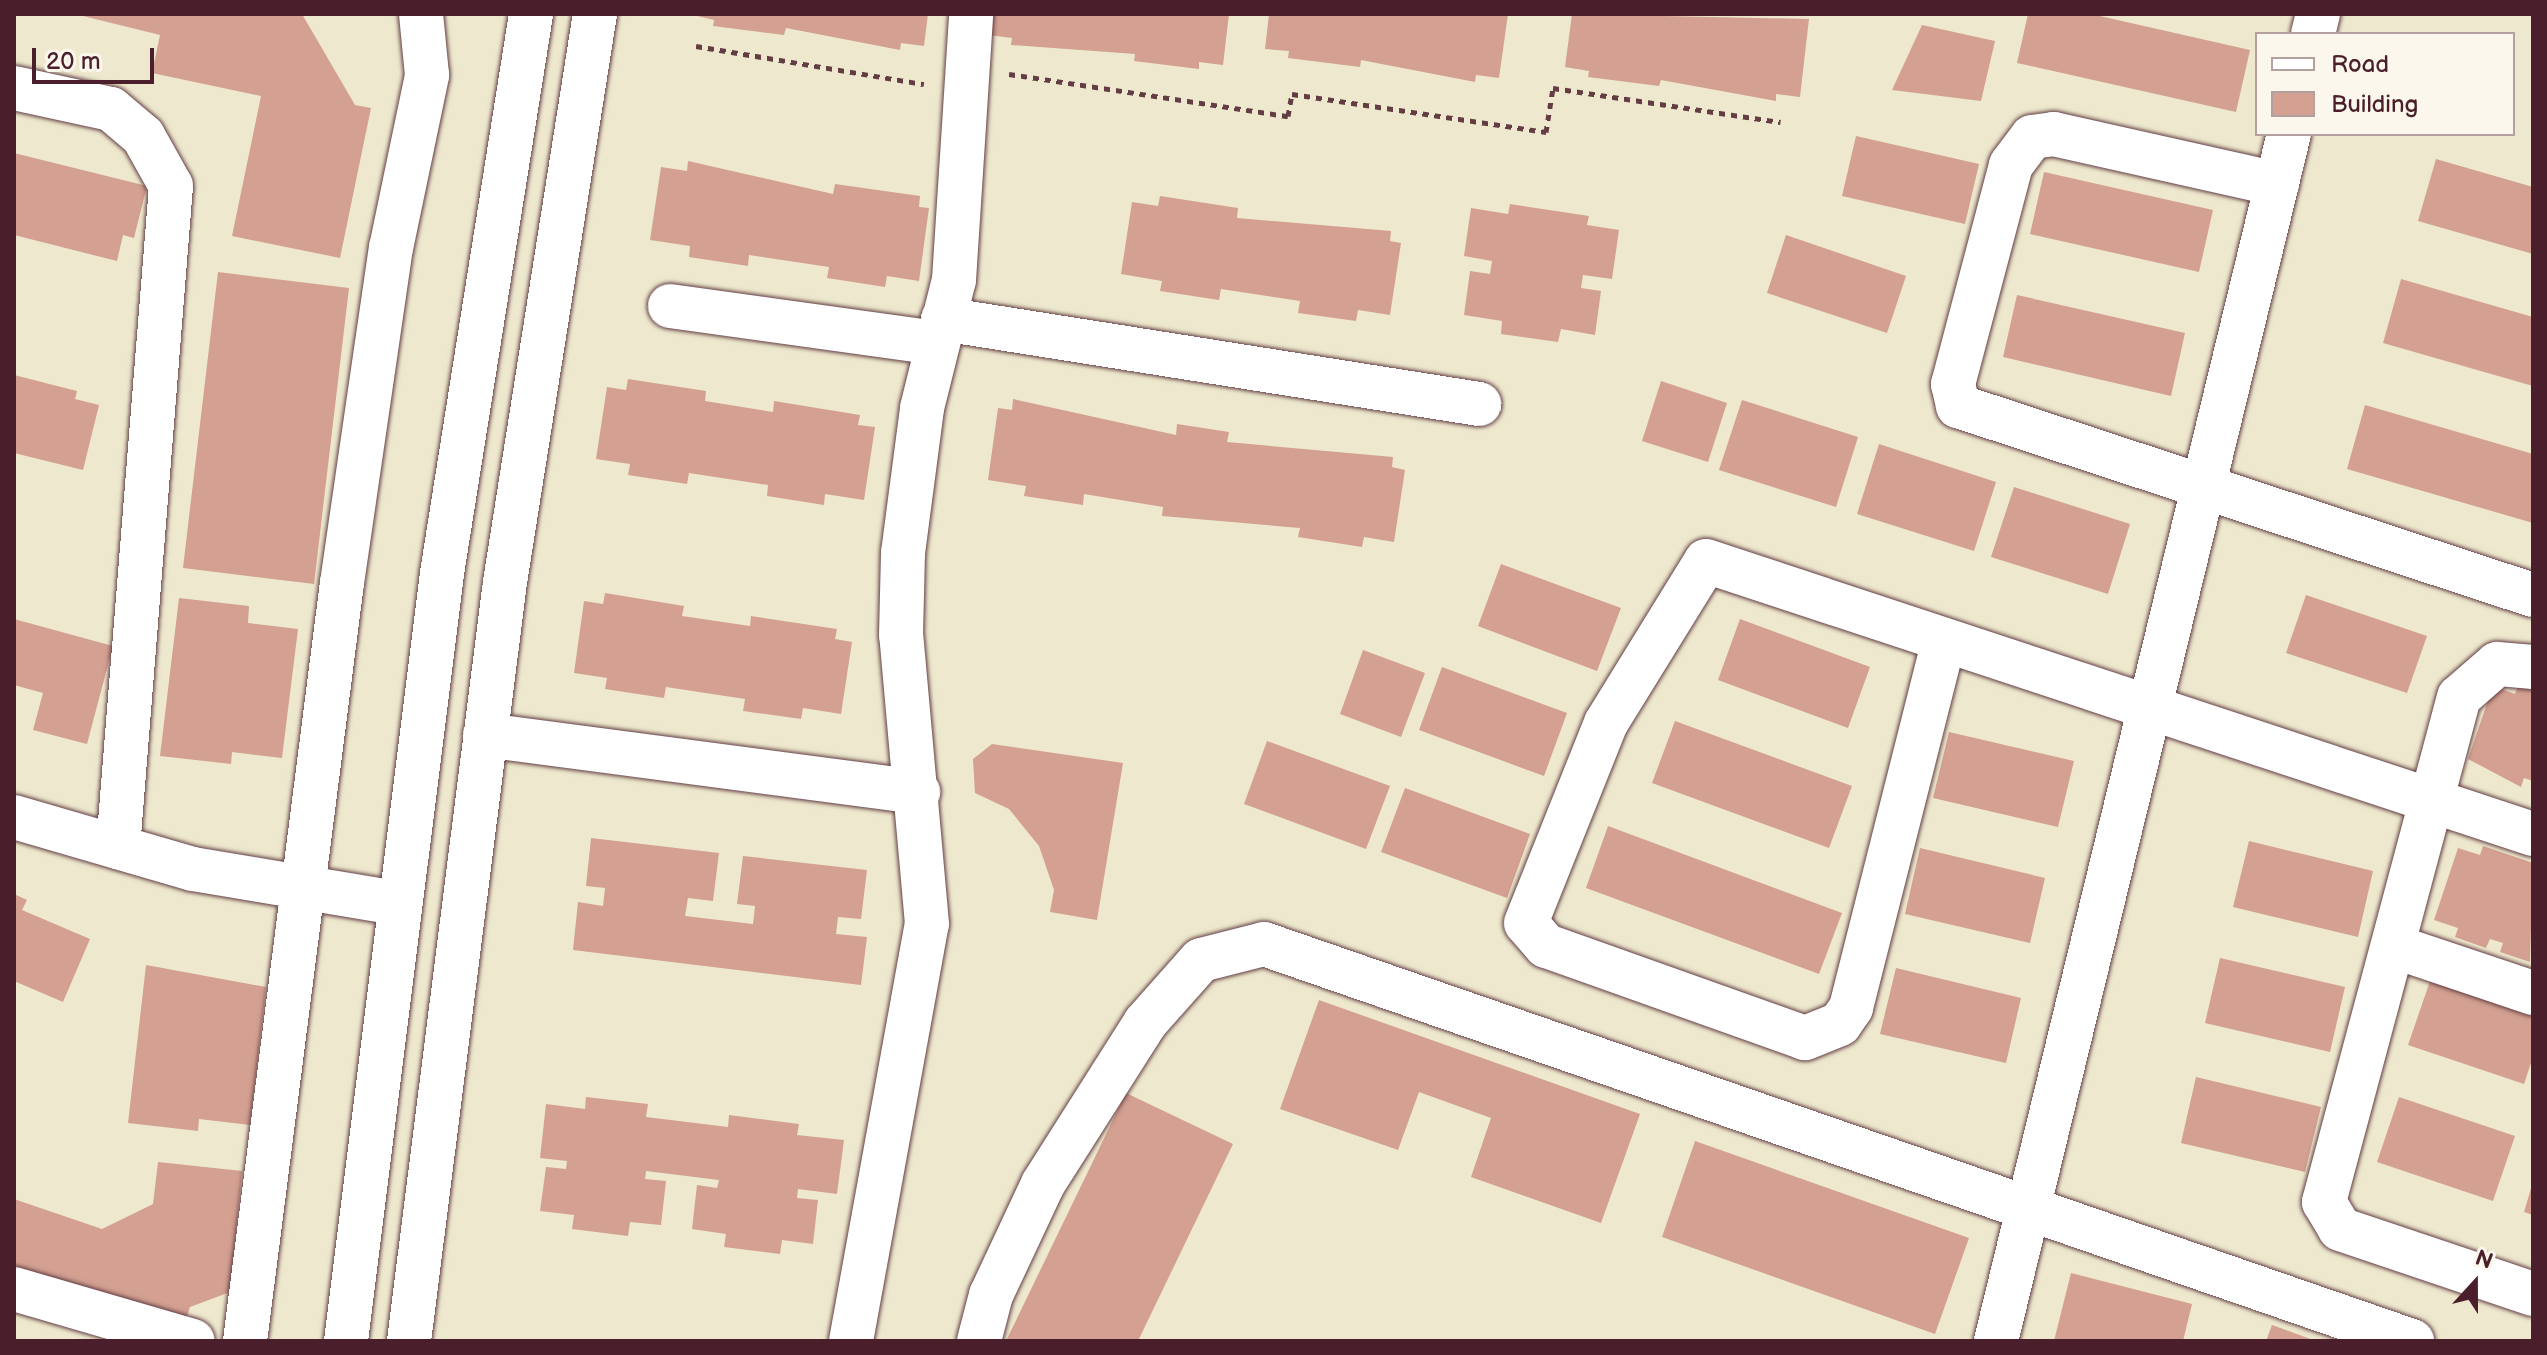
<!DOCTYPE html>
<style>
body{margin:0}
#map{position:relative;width:2547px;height:1355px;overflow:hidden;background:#eee9ce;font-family:"Balsamiq Sans",sans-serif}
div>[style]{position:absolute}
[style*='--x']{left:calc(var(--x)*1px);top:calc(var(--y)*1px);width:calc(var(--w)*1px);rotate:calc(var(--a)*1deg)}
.building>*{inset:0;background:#d3a091}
.path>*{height:5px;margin-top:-2.5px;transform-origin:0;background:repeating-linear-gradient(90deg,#633d43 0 6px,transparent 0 12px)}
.roads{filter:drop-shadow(0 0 2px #633d43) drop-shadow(0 0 2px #633d43)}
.minor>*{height:44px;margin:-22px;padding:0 22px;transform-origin:22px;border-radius:22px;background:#fff}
span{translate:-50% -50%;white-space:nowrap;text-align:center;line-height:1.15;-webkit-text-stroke:6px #fbf7ec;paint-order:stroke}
.frame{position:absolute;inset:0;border:16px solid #4a1f2b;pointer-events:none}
.legend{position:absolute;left:2255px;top:32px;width:260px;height:104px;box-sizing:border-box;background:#fbf7ec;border:2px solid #b4a19f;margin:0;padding:10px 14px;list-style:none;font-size:24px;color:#4a1f2b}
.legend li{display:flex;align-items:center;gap:16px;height:40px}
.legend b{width:40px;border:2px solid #b4a19f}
.north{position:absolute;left:2435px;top:1243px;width:80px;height:80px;-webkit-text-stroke:6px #fbf7ec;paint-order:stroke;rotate:21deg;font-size:22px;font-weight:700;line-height:32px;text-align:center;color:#4a1f2b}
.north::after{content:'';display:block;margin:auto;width:28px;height:36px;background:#4a1f2b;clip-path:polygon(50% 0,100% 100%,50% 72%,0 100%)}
.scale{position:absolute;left:32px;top:48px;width:122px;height:36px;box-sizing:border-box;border:4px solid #4a1f2b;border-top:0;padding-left:10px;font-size:24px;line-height:28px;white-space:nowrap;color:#4a1f2b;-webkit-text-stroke:6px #fbf7ec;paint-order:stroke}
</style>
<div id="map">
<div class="building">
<i style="clip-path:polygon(75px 14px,302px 14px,355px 105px,371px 108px,340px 258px,232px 236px,261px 96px,152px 73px,160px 35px)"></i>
<i style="clip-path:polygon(689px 14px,928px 14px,924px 46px,901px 43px,900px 50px,786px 28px,784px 35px,713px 26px,714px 20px)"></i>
<i style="clip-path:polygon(991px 14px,1229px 14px,1223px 65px,1199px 62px,1199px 69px,1134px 61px,1135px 54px,1011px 45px,1012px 38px,988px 35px)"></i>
<i style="clip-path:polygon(1269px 14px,1508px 14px,1499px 78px,1476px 75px,1475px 82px,1361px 60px,1360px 67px,1288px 58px,1289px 51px,1265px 49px)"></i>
<i style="clip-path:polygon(1572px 14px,1809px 19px,1800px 97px,1776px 94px,1776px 101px,1661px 80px,1659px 86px,1588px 77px,1589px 71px,1565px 67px)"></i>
<i style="clip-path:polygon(2028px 14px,2091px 14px,2250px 50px,2236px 112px,2017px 63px)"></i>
<i style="clip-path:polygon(1922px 25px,1995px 41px,1981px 101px,1892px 90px)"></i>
<i style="clip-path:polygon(1856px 136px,1979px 164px,1965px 224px,1842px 196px)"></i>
<i style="clip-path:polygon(14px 153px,147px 186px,134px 238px,123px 235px,117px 261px,14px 235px)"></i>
<i style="clip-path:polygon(2436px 159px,2533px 187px,2533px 254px,2418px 221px)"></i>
<i style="clip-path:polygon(688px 161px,833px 194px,835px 184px,920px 196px,919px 207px,929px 208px,919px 281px,887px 276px,885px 287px,827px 278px,829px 267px,749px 255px,748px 266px,689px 257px,690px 246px,650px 240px,661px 167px,687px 171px)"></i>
<i style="clip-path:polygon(2044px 172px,2213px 210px,2199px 272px,2030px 234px)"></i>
<i style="clip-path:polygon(1160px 196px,1238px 208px,1237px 218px,1391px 231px,1390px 241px,1401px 243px,1390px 315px,1358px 310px,1356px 321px,1298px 313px,1300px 301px,1221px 289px,1219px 300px,1160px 291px,1162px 281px,1121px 274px,1132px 202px,1158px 206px)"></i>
<i style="clip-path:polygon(1510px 204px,1589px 216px,1587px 225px,1619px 230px,1612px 279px,1583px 275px,1581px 288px,1601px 291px,1595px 335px,1561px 329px,1558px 342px,1501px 334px,1502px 321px,1464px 315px,1470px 271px,1490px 274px,1492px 261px,1464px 256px,1471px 208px,1508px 214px)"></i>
<i style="clip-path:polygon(1786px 235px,1906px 276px,1887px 333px,1767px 293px)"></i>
<i style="clip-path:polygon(218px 272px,349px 288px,314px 584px,183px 568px)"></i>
<i style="clip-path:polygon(2401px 279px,2533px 317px,2533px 386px,2383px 343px)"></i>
<i style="clip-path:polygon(2017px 295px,2185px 333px,2171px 396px,2003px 357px)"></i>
<i style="clip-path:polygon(14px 375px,77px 391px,75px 399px,99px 405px,83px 470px,14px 453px)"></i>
<i style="clip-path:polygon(628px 379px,706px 391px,705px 401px,773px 412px,774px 401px,860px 415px,858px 425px,875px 427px,864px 500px,825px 494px,824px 505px,767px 496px,768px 485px,689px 473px,687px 484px,628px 475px,630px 464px,596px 459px,607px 387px,626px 390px)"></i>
<i style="clip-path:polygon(1661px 381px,1727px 403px,1708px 462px,1642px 441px)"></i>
<i style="clip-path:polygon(1013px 399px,1176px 435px,1177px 424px,1229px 432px,1227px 442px,1393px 457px,1392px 467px,1405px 470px,1394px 542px,1364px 537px,1362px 547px,1298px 537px,1300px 528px,1162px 516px,1163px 507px,1084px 494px,1083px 505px,1024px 496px,1026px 486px,988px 480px,998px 408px,1012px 410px)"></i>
<i style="clip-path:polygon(1742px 400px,1858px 437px,1836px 507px,1719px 470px)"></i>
<i style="clip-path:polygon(2365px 405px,2533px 454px,2533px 523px,2347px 469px)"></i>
<i style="clip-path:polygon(1879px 444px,1996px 482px,1974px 551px,1857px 514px)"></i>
<i style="clip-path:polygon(2014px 487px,2130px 524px,2108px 594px,1991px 557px)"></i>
<i style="clip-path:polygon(1501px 564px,1621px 608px,1597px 671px,1478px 626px)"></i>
<i style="clip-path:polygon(605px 593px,684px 606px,682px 616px,750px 626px,751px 616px,837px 629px,835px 639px,852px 642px,841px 714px,803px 708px,801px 719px,743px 711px,745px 699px,666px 687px,664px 698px,605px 689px,607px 678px,574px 673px,584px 601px,603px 604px)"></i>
<i style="clip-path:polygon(2306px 595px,2427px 636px,2407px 693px,2286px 653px)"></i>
<i style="clip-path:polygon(179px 598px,249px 606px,248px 623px,298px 629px,282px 758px,232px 752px,231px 764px,160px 756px)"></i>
<i style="clip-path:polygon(14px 619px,113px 646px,87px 744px,33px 730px,43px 693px,14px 685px)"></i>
<i style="clip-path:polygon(1740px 619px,1870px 667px,1848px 728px,1718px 680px)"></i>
<i style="clip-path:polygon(1363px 650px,1425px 673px,1401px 737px,1340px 714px)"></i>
<i style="clip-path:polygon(1442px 667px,1567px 713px,1544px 776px,1419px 730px)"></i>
<i style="clip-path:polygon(2518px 685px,2533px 690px,2533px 781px,2524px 778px,2521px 787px,2468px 759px,2493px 686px,2515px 694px)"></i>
<i style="clip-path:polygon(1675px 721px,1852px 786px,1829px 848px,1652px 783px)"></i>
<i style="clip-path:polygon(1949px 732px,2074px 761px,2058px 827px,1933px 798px)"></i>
<i style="clip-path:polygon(1267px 741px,1390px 786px,1366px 849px,1244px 804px)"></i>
<i style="clip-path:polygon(992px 744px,1123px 763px,1097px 920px,1050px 912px,1054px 890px,1039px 846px,1009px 809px,975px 793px,973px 759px)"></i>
<i style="clip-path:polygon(1405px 788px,1530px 834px,1507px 898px,1381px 852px)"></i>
<i style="clip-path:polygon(1608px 826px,1842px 913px,1819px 974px,1586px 888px)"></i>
<i style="clip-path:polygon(591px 838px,719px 853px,713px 901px,688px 898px,685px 916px,753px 924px,755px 906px,737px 904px,743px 856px,867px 870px,861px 919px,838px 917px,836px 934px,867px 937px,861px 985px,573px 950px,578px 902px,603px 906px,605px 888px,586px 886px)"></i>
<i style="clip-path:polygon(2249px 841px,2373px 871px,2358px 937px,2233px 907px)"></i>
<i style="clip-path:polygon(2483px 846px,2533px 863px,2530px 962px,2500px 952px,2503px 943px,2490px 939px,2486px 948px,2455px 937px,2458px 928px,2434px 920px,2458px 848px,2480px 855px)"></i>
<i style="clip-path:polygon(1920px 848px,2045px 878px,2030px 943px,1905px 914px)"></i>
<i style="clip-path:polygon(14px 894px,27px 900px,22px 910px,90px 939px,63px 1002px,14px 981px)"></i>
<i style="clip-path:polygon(2220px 958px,2345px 987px,2330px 1052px,2205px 1023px)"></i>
<i style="clip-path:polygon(146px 965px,266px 987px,250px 1125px,199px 1119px,198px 1131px,128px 1123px)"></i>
<i style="clip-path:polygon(1896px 968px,2021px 998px,2006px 1063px,1880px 1034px)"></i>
<i style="clip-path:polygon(2430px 981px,2533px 1015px,2533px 1057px,2524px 1084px,2408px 1045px)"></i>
<i style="clip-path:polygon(1319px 1000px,1640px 1114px,1601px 1223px,1471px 1177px,1491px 1118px,1419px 1092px,1398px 1150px,1280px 1109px)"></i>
<i style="clip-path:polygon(2196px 1077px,2321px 1107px,2305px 1172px,2181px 1143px)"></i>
<i style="clip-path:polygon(1126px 1093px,1233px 1144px,1138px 1341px,1006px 1341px)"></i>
<i style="clip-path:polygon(586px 1097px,648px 1104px,646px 1117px,728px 1127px,729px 1115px,799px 1124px,797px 1135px,844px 1140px,837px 1194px,798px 1189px,797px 1198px,818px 1200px,813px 1244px,782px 1240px,780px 1254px,724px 1247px,726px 1234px,692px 1229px,697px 1185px,717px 1188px,719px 1180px,646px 1171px,645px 1179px,666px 1181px,661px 1225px,630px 1222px,628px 1236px,572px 1229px,574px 1215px,540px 1211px,546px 1167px,566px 1169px,567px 1161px,540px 1158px,546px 1104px,585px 1109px)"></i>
<i style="clip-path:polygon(2399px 1097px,2515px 1136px,2493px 1201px,2377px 1162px)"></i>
<i style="clip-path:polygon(1695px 1141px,1969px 1238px,1935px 1334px,1662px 1237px)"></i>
<i style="clip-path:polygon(158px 1162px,242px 1171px,230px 1292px,190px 1307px,184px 1325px,14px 1268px,14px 1199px,102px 1229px,153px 1204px)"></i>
<i style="clip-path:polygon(2532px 1185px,2533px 1185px,2533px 1215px,2524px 1212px)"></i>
<i style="clip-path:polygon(2071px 1273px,2192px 1304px,2183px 1341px,2054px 1341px)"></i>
<i style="clip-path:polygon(2272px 1325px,2316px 1341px,2266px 1341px)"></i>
</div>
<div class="path">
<i style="--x:696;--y:46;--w:231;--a:9.5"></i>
<i style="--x:1009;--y:74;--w:282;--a:8.6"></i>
<i style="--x:1288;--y:116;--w:22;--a:-80"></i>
<i style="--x:1292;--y:94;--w:257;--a:8.5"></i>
<i style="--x:1546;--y:132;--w:45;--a:-81"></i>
<i style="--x:1553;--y:88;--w:230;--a:8.5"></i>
</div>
<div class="roads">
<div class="minor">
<i style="--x:2313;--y:34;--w:21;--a:-76"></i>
<i style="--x:14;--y:88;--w:99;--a:12.2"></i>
<i style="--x:111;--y:109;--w:42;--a:40.2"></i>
<i style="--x:143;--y:136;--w:57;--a:60.8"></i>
<i style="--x:171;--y:186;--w:663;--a:94.58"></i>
<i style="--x:2277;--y:184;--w:229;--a:-167.4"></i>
<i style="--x:2054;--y:134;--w:22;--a:172"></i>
<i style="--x:2032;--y:137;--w:35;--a:127"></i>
<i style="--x:2011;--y:165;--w:227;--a:104.8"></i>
<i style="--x:1953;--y:384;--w:23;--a:77"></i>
<i style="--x:1958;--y:406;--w:605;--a:18.2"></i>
<i style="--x:670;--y:306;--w:269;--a:7.9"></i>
<i style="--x:943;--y:319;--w:543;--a:9.01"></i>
<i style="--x:1944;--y:640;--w:380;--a:104.2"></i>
<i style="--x:1851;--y:1008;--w:19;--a:125"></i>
<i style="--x:1840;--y:1024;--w:38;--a:158"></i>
<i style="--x:1805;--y:1038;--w:275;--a:-160.4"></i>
<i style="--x:1546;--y:946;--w:30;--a:-131"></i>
<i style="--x:1526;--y:923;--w:215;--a:-68.2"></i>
<i style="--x:1606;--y:723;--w:190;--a:-58.3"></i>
<i style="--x:1706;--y:561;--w:871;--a:18.27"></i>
<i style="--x:2533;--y:667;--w:36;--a:-175"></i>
<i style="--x:2497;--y:664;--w:50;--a:139"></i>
<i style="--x:2459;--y:697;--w:523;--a:104.97"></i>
<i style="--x:2324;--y:1202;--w:31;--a:59"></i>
<i style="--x:2340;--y:1229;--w:204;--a:18.6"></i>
<i style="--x:485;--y:735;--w:437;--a:7.5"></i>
<i style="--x:14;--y:817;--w:186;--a:16.2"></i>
<i style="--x:193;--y:869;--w:207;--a:9.5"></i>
<i style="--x:2393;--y:946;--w:148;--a:18.6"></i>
<i style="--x:14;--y:1289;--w:186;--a:16.2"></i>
<i style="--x:245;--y:1341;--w:764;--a:-82.71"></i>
<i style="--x:342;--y:583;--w:339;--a:-81.7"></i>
<i style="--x:391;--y:248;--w:177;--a:-78.2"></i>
<i style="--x:427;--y:75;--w:61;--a:-95.6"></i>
<i style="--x:346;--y:1341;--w:774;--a:-82.87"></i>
<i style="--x:442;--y:573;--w:566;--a:-80.95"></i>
<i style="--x:409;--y:1341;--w:765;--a:-82.79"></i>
<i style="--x:505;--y:582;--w:575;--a:-81"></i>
<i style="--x:851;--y:1341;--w:424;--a:-79.7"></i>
<i style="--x:927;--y:924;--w:290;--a:-95.1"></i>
<i style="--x:901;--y:635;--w:82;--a:-88.6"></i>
<i style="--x:903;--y:553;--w:146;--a:-82.5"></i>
<i style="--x:922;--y:408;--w:132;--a:-76"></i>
<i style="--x:954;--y:280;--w:267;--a:-86.3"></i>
<i style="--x:979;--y:1341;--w:48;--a:-75.4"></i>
<i style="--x:991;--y:1295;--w:123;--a:-64.9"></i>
<i style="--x:1043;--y:1184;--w:191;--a:-57.6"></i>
<i style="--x:1145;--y:1023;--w:84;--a:-48.4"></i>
<i style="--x:1201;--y:960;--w:65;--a:-14.3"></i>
<i style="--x:1264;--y:944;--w:1215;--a:19.08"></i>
<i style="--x:1996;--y:1341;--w:1242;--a:-76.36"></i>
</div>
</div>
<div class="frame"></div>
<ul class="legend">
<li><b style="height:10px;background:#fff"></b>Road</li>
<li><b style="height:22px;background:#d3a091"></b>Building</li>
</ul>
<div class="north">N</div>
<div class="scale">20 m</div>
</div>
